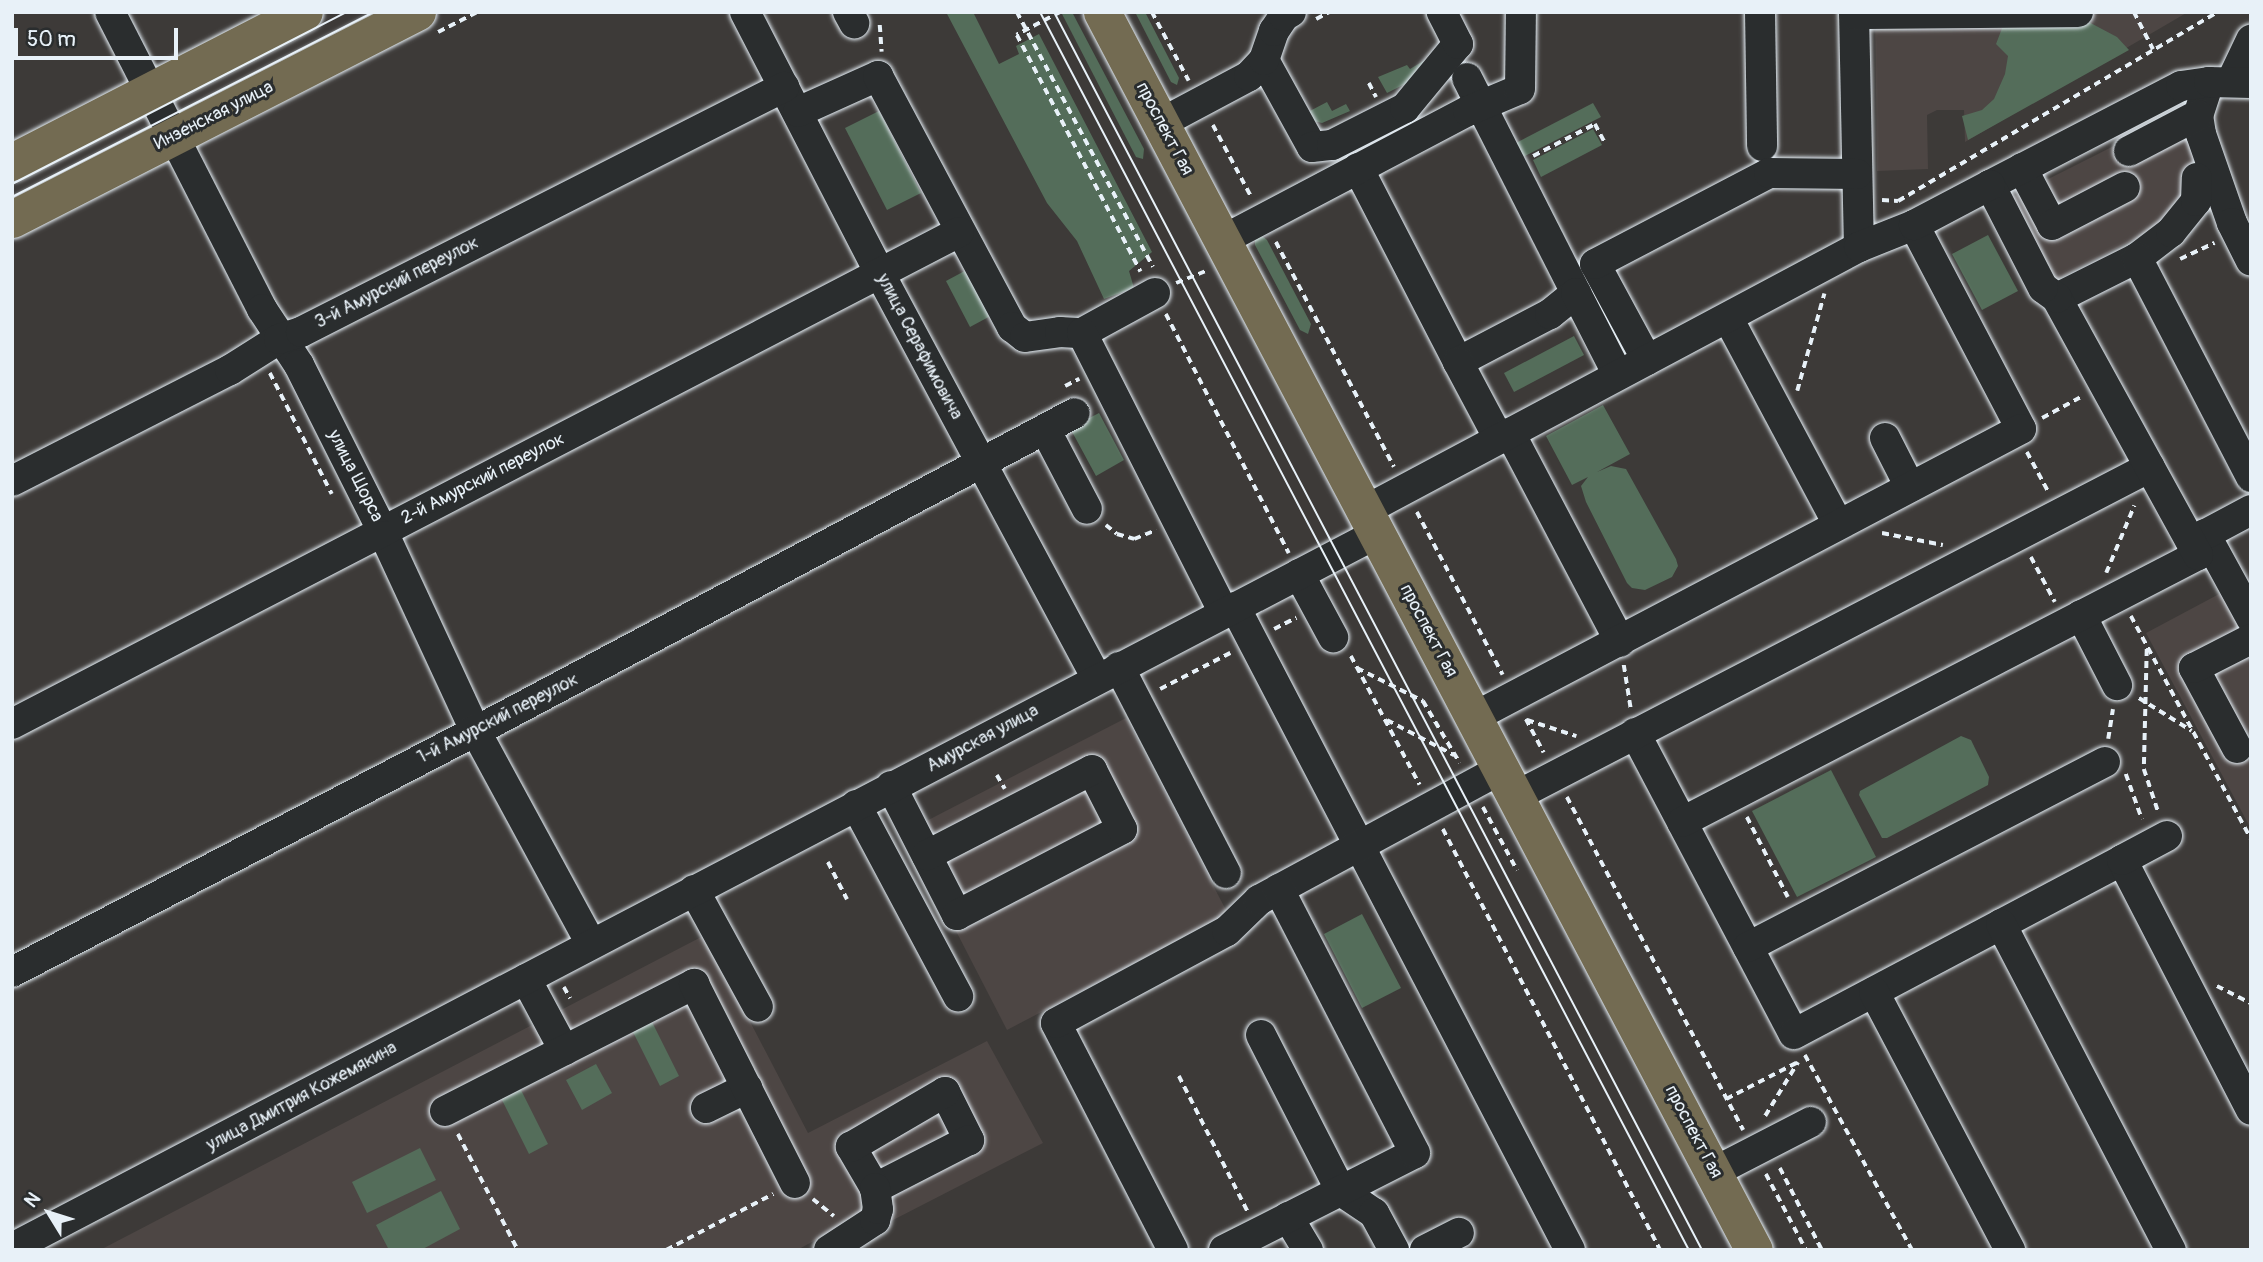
<!DOCTYPE html>
<meta charset="utf-8">
<style>
body{margin:0}
#map{position:relative;width:2263px;height:1262px;overflow:hidden;background:#3d3a38;font-family:Pangolin,sans-serif}
div>[style]{position:absolute}
[style*='--x']{left:calc(var(--x)*1px);top:calc(var(--y)*1px);width:calc(var(--w)*1px);rotate:calc(var(--a)*1deg)}
.built>*{inset:0;background:#4d4644}
.green>*{inset:0;background:#546d5a}
.path>*{height:3.5px;margin-top:-1.75px;transform-origin:0;background:repeating-linear-gradient(90deg,#e8f1f8 0 7px,transparent 0 12px)}
.roads{filter:drop-shadow(0 0 2px #e8f1f8) drop-shadow(0 0 2px #e8f1f8)}
.minor>*{height:30px;margin:-15px;padding:0 15px;transform-origin:15px;border-radius:15px;background:#2a2d2e}
.major>*{height:37px;margin:-18.5px;padding:0 18.5px;transform-origin:18.5px;border-radius:18.5px;background:#736b52}
.tram>*{height:2px;margin:-1px;padding:0 1px;transform-origin:1px;border-radius:1px;background:#e8f1f8}
span{translate:-50% -50%;white-space:nowrap;text-align:center;line-height:1.15;-webkit-text-stroke:6px #2a2d2e;paint-order:stroke}
.street-label{font-size:18px;color:#e8f1f8}
.frame{position:absolute;inset:0;border:14px solid #e8f1f8;pointer-events:none}
.north{position:absolute;left:14px;top:1178px;width:70px;height:70px;-webkit-text-stroke:5px #2a2d2e;paint-order:stroke;rotate:308deg;font-size:19px;font-weight:700;line-height:28px;text-align:center;color:#e8f1f8}
.north::after{content:'';display:block;margin:auto;width:24px;height:32px;background:#e8f1f8;clip-path:polygon(50% 0,100% 100%,50% 72%,0 100%)}
.scale{position:absolute;left:14px;top:28px;width:164px;height:32px;box-sizing:border-box;border:4px solid #e8f1f8;border-top:0;padding-left:9px;font-size:21px;line-height:24px;white-space:nowrap;color:#e8f1f8;-webkit-text-stroke:5px #2a2d2e;paint-order:stroke}
</style>
<div id="map">
<div class="built">
<i style="clip-path:polygon(1875px 12px,2188px 12px,1965px 142px,1964px 110px,1937px 110px,1927px 115px,1928px 169px,1877px 171px)"></i>
<i style="clip-path:polygon(2187px 109px,2227px 191px,2044px 286px,2001px 203px)"></i>
<i style="clip-path:polygon(2251px 577px,2251px 829px,2146px 633px)"></i>
<i style="clip-path:polygon(1126px 718px,1228px 914px,1007px 1030px,905px 832px)"></i>
<i style="clip-path:polygon(705px 935px,808px 1133px,987px 1041px,1043px 1143px,862px 1236px,853px 1220px,797px 1250px,100px 1250px)"></i>
</div>
<div class="green">
<i style="clip-path:polygon(946px 12px,973px 12px,999px 64px,1019px 54px,1016px 46px,1039px 34px,1152px 252px,1129px 271px,1134px 288px,1104px 299px,1077px 241px,1047px 203px)"></i>
<i style="clip-path:polygon(1061px 12px,1072px 12px,1144px 149px,1143px 159px,1136px 157px)"></i>
<i style="clip-path:polygon(1135px 12px,1145px 12px,1179px 78px,1177px 85px,1171px 82px)"></i>
<i style="clip-path:polygon(2006px 18px,2083px 19px,2117px 37px,2129px 50px,1968px 140px,1962px 116px,1982px 110px,1994px 99px,2005px 74px,2008px 56px,1996px 44px)"></i>
<i style="clip-path:polygon(1425px 60px,1407px 83px,1387px 93px,1378px 77px,1407px 65px,1410px 69px)"></i>
<i style="clip-path:polygon(1327px 102px,1332px 111px,1346px 104px,1350px 111px,1322px 123px,1314px 121px,1306px 113px)"></i>
<i style="clip-path:polygon(1593px 103px,1601px 117px,1523px 157px,1516px 143px)"></i>
<i style="clip-path:polygon(879px 111px,921px 193px,887px 210px,845px 128px)"></i>
<i style="clip-path:polygon(1593px 129px,1602px 145px,1541px 177px,1533px 160px)"></i>
<i style="clip-path:polygon(1261px 235px,1267px 240px,1311px 324px,1308px 334px,1300px 330px,1255px 245px,1255px 238px)"></i>
<i style="clip-path:polygon(1988px 235px,2018px 291px,1982px 310px,1952px 254px)"></i>
<i style="clip-path:polygon(972px 267px,996px 313px,970px 327px,946px 281px)"></i>
<i style="clip-path:polygon(1574px 336px,1584px 355px,1514px 392px,1504px 373px)"></i>
<i style="clip-path:polygon(1603px 405px,1630px 454px,1597px 472px,1611px 466px,1626px 469px,1676px 559px,1678px 566px,1672px 577px,1645px 590px,1632px 588px,1627px 583px,1586px 502px,1581px 486px,1588px 477px,1572px 485px,1546px 436px)"></i>
<i style="clip-path:polygon(1099px 413px,1124px 460px,1096px 476px,1070px 428px)"></i>
<i style="clip-path:polygon(1961px 736px,1971px 740px,1989px 777px,1988px 785px,1887px 838px,1882px 838px,1859px 795px,1860px 791px)"></i>
<i style="clip-path:polygon(1831px 770px,1876px 857px,1797px 897px,1752px 811px)"></i>
<i style="clip-path:polygon(1362px 914px,1401px 988px,1362px 1008px,1324px 934px)"></i>
<i style="clip-path:polygon(649px 1016px,679px 1076px,660px 1086px,630px 1026px)"></i>
<i style="clip-path:polygon(596px 1064px,612px 1093px,582px 1110px,566px 1080px)"></i>
<i style="clip-path:polygon(518px 1084px,548px 1144px,529px 1154px,499px 1094px)"></i>
<i style="clip-path:polygon(420px 1148px,436px 1180px,367px 1213px,352px 1182px)"></i>
<i style="clip-path:polygon(441px 1191px,460px 1229px,421px 1250px,389px 1250px,376px 1225px)"></i>
</div>
<div class="path">
<i style="--x:1017;--y:12;--w:289;--a:61.9"></i>
<i style="--x:1061;--y:12;--w:50;--a:152.4"></i>
<i style="--x:1017;--y:35;--w:267;--a:62.4"></i>
<i style="--x:1152;--y:12;--w:78;--a:61.8"></i>
<i style="--x:2134;--y:12;--w:42;--a:62.8"></i>
<i style="--x:1316;--y:19;--w:15;--a:-28"></i>
<i style="--x:880;--y:25;--w:27;--a:86"></i>
<i style="--x:438;--y:32;--w:44;--a:-27.1"></i>
<i style="--x:1369;--y:83;--w:16;--a:63"></i>
<i style="--x:1213;--y:125;--w:83;--a:61.9"></i>
<i style="--x:1533;--y:156;--w:70;--a:-27.3"></i>
<i style="--x:1595;--y:124;--w:21;--a:62"></i>
<i style="--x:1882;--y:200;--w:16;--a:4"></i>
<i style="--x:1898;--y:201;--w:371;--a:-30.6"></i>
<i style="--x:1276;--y:242;--w:254;--a:62.3"></i>
<i style="--x:2180;--y:259;--w:38;--a:-25"></i>
<i style="--x:1176;--y:283;--w:32;--a:-22"></i>
<i style="--x:1166;--y:314;--w:269;--a:62.8"></i>
<i style="--x:270;--y:373;--w:136;--a:62.9"></i>
<i style="--x:1065;--y:386;--w:16;--a:-27"></i>
<i style="--x:1797;--y:391;--w:101;--a:-74.4"></i>
<i style="--x:2042;--y:418;--w:44;--a:-28.3"></i>
<i style="--x:2027;--y:452;--w:44;--a:61.7"></i>
<i style="--x:1417;--y:512;--w:184;--a:62.2"></i>
<i style="--x:1106;--y:525;--w:14;--a:39"></i>
<i style="--x:1117;--y:534;--w:18;--a:16"></i>
<i style="--x:1134;--y:539;--w:24;--a:-22"></i>
<i style="--x:1882;--y:533;--w:62;--a:11.1"></i>
<i style="--x:2031;--y:557;--w:51;--a:61.9"></i>
<i style="--x:2106;--y:573;--w:73;--a:-67.3"></i>
<i style="--x:2131;--y:616;--w:253;--a:61.7"></i>
<i style="--x:1274;--y:629;--w:25;--a:-27"></i>
<i style="--x:2147;--y:649;--w:120;--a:91.4"></i>
<i style="--x:2144;--y:769;--w:47;--a:71.6"></i>
<i style="--x:1351;--y:656;--w:146;--a:61.9"></i>
<i style="--x:1624;--y:665;--w:45;--a:81"></i>
<i style="--x:1357;--y:668;--w:74;--a:26.6"></i>
<i style="--x:1423;--y:701;--w:72;--a:59.2"></i>
<i style="--x:1160;--y:689;--w:79;--a:-27.2"></i>
<i style="--x:2139;--y:698;--w:62;--a:31.9"></i>
<i style="--x:1526;--y:719;--w:38;--a:62"></i>
<i style="--x:1387;--y:720;--w:76;--a:27.6"></i>
<i style="--x:1527;--y:720;--w:52;--a:18.1"></i>
<i style="--x:2108;--y:739;--w:30;--a:-81"></i>
<i style="--x:2126;--y:774;--w:48;--a:70.4"></i>
<i style="--x:997;--y:775;--w:16;--a:60"></i>
<i style="--x:1567;--y:797;--w:377;--a:62.1"></i>
<i style="--x:1483;--y:807;--w:72;--a:61.6"></i>
<i style="--x:1747;--y:817;--w:90;--a:62.9"></i>
<i style="--x:1443;--y:829;--w:474;--a:62.7"></i>
<i style="--x:828;--y:862;--w:42;--a:62.8"></i>
<i style="--x:2217;--y:986;--w:38;--a:27"></i>
<i style="--x:564;--y:987;--w:13;--a:61"></i>
<i style="--x:1805;--y:1055;--w:222;--a:61.2"></i>
<i style="--x:1179;--y:1076;--w:153;--a:63.1"></i>
<i style="--x:1726;--y:1099;--w:79;--a:-27.2"></i>
<i style="--x:1765;--y:1116;--w:63;--a:-58.6"></i>
<i style="--x:458;--y:1134;--w:131;--a:62.7"></i>
<i style="--x:1780;--y:1168;--w:92;--a:62.9"></i>
<i style="--x:1766;--y:1174;--w:86;--a:62.2"></i>
<i style="--x:813;--y:1199;--w:27;--a:39"></i>
<i style="--x:666;--y:1250;--w:121;--a:-27.6"></i>
</div>
<div class="roads">
<div class="minor">
<i style="--x:110;--y:12;--w:334;--a:62.9"></i>
<i style="--x:262;--y:309;--w:67;--a:56.5"></i>
<i style="--x:299;--y:365;--w:185;--a:63.3"></i>
<i style="--x:382;--y:530;--w:221;--a:65.1"></i>
<i style="--x:475;--y:730;--w:243;--a:61.5"></i>
<i style="--x:745;--y:12;--w:295;--a:62.7"></i>
<i style="--x:880;--y:274;--w:459;--a:61.8"></i>
<i style="--x:848;--y:12;--w:13;--a:61"></i>
<i style="--x:1760;--y:12;--w:134;--a:89.1"></i>
<i style="--x:1854;--y:12;--w:235;--a:88.8"></i>
<i style="--x:1854;--y:14;--w:224;--a:-0.5"></i>
<i style="--x:1264;--y:60;--w:99;--a:61.1"></i>
<i style="--x:1312;--y:147;--w:20;--a:-6"></i>
<i style="--x:1332;--y:145;--w:82;--a:-26.9"></i>
<i style="--x:1405;--y:108;--w:83;--a:-50.4"></i>
<i style="--x:1458;--y:44;--w:36;--a:-117"></i>
<i style="--x:1467;--y:78;--w:241;--a:63.1"></i>
<i style="--x:2209;--y:82;--w:35;--a:108"></i>
<i style="--x:2198;--y:115;--w:19;--a:81"></i>
<i style="--x:2201;--y:134;--w:94;--a:70.8"></i>
<i style="--x:2232;--y:223;--w:42;--a:63.4"></i>
<i style="--x:2231;--y:82;--w:47;--a:-64.5"></i>
<i style="--x:798;--y:112;--w:88;--a:-24.2"></i>
<i style="--x:878;--y:76;--w:285;--a:61.9"></i>
<i style="--x:1012;--y:327;--w:16;--a:38"></i>
<i style="--x:1025;--y:337;--w:35;--a:-8"></i>
<i style="--x:1060;--y:332;--w:22;--a:3"></i>
<i style="--x:1161;--y:123;--w:100;--a:-28.1"></i>
<i style="--x:1249;--y:76;--w:22;--a:-47"></i>
<i style="--x:1264;--y:60;--w:31;--a:-71"></i>
<i style="--x:1274;--y:31;--w:18;--a:-56"></i>
<i style="--x:1284;--y:16;--w:8;--a:-30"></i>
<i style="--x:2129;--y:151;--w:78;--a:-27.6"></i>
<i style="--x:1358;--y:168;--w:218;--a:62.7"></i>
<i style="--x:1458;--y:362;--w:104;--a:-27.6"></i>
<i style="--x:1550;--y:314;--w:33;--a:-39"></i>
<i style="--x:1576;--y:293;--w:92;--a:62.9"></i>
<i style="--x:2022;--y:168;--w:64;--a:62.2"></i>
<i style="--x:2052;--y:225;--w:82;--a:-27.5"></i>
<i style="--x:1990;--y:185;--w:215;--a:-27.4"></i>
<i style="--x:2181;--y:86;--w:28;--a:-8"></i>
<i style="--x:2209;--y:82;--w:42;--a:1.4"></i>
<i style="--x:1223;--y:240;--w:277;--a:-27.8"></i>
<i style="--x:1468;--y:111;--w:56;--a:-22.9"></i>
<i style="--x:1520;--y:89;--w:77;--a:-89.3"></i>
<i style="--x:2137;--y:258;--w:43;--a:-37.4"></i>
<i style="--x:2171;--y:232;--w:40;--a:-51"></i>
<i style="--x:2196;--y:201;--w:23;--a:-88"></i>
<i style="--x:1155;--y:293;--w:83;--a:151.3"></i>
<i style="--x:1082;--y:333;--w:314;--a:63.1"></i>
<i style="--x:2057;--y:298;--w:89;--a:-26.6"></i>
<i style="--x:2137;--y:258;--w:247;--a:62.5"></i>
<i style="--x:1728;--y:318;--w:234;--a:61.9"></i>
<i style="--x:1647;--y:360;--w:109;--a:-118.4"></i>
<i style="--x:1595;--y:264;--w:196;--a:-27.6"></i>
<i style="--x:1769;--y:173;--w:88;--a:0.7"></i>
<i style="--x:1458;--y:362;--w:87;--a:62"></i>
<i style="--x:1045;--y:429;--w:90;--a:62.3"></i>
<i style="--x:1510;--y:433;--w:236;--a:62.2"></i>
<i style="--x:1885;--y:438;--w:55;--a:63"></i>
<i style="--x:12;--y:481;--w:245;--a:-27"></i>
<i style="--x:230;--y:370;--w:58;--a:-32.3"></i>
<i style="--x:279;--y:339;--w:23;--a:-18"></i>
<i style="--x:301;--y:332;--w:542;--a:-26.9"></i>
<i style="--x:1364;--y:511;--w:561;--a:-28.07"></i>
<i style="--x:1859;--y:247;--w:59;--a:-21.8"></i>
<i style="--x:1914;--y:225;--w:230;--a:62.3"></i>
<i style="--x:2021;--y:429;--w:618;--a:152.23"></i>
<i style="--x:2205;--y:534;--w:96;--a:61.3"></i>
<i style="--x:2191;--y:542;--w:68;--a:-28.1"></i>
<i style="--x:1299;--y:574;--w:72;--a:61.6"></i>
<i style="--x:1235;--y:607;--w:725;--a:62.48"></i>
<i style="--x:2081;--y:615;--w:79;--a:62.8"></i>
<i style="--x:1119;--y:667;--w:232;--a:62.6"></i>
<i style="--x:12;--y:724;--w:1067;--a:-27.45"></i>
<i style="--x:1635;--y:733;--w:340;--a:62.2"></i>
<i style="--x:1794;--y:1034;--w:371;--a:-27.9"></i>
<i style="--x:2122;--y:860;--w:281;--a:62.7"></i>
<i style="--x:2237;--y:748;--w:91;--a:-118.3"></i>
<i style="--x:2194;--y:668;--w:64;--a:-27"></i>
<i style="--x:891;--y:786;--w:145;--a:62.9"></i>
<i style="--x:957;--y:915;--w:186;--a:-27.5"></i>
<i style="--x:1122;--y:829;--w:66;--a:-117"></i>
<i style="--x:1092;--y:770;--w:186;--a:152.7"></i>
<i style="--x:1516;--y:796;--w:714;--a:-27.43"></i>
<i style="--x:856;--y:805;--w:217;--a:61.9"></i>
<i style="--x:1682;--y:822;--w:581;--a:-27.36"></i>
<i style="--x:2198;--y:555;--w:293;--a:-118.8"></i>
<i style="--x:2057;--y:298;--w:17;--a:-144"></i>
<i style="--x:2043;--y:288;--w:116;--a:-117.2"></i>
<i style="--x:1990;--y:185;--w:86;--a:152.2"></i>
<i style="--x:2122;--y:860;--w:51;--a:-28.1"></i>
<i style="--x:694;--y:890;--w:133;--a:61.3"></i>
<i style="--x:2001;--y:924;--w:368;--a:62.5"></i>
<i style="--x:1748;--y:947;--w:402;--a:-27.4"></i>
<i style="--x:12;--y:972;--w:547;--a:-27.46"></i>
<i style="--x:497;--y:720;--w:654;--a:-27.97"></i>
<i style="--x:526;--y:979;--w:81;--a:61.8"></i>
<i style="--x:1874;--y:992;--w:292;--a:62.2"></i>
<i style="--x:1261;--y:1035;--w:175;--a:62.9"></i>
<i style="--x:1341;--y:1191;--w:40;--a:34"></i>
<i style="--x:1374;--y:1213;--w:42;--a:61.6"></i>
<i style="--x:945;--y:1092;--w:54;--a:63.4"></i>
<i style="--x:969;--y:1140;--w:106;--a:152.9"></i>
<i style="--x:875;--y:1188;--w:48;--a:-120.3"></i>
<i style="--x:851;--y:1147;--w:109;--a:-30.3"></i>
<i style="--x:706;--y:1108;--w:46;--a:-26"></i>
<i style="--x:445;--y:1111;--w:280;--a:-27"></i>
<i style="--x:694;--y:984;--w:223;--a:63.1"></i>
<i style="--x:1714;--y:1172;--w:109;--a:-27.3"></i>
<i style="--x:1288;--y:1217;--w:39;--a:59"></i>
<i style="--x:12;--y:1248;--w:1540;--a:-27.63"></i>
<i style="--x:829;--y:1250;--w:55;--a:-33.1"></i>
<i style="--x:875;--y:1220;--w:11;--a:-75"></i>
<i style="--x:878;--y:1209;--w:21;--a:-98"></i>
<i style="--x:1173;--y:1250;--w:255;--a:-117.3"></i>
<i style="--x:1056;--y:1023;--w:194;--a:-28.3"></i>
<i style="--x:1227;--y:931;--w:45;--a:-44.1"></i>
<i style="--x:1259;--y:900;--w:275;--a:-28.4"></i>
<i style="--x:1224;--y:1250;--w:214;--a:-26.9"></i>
<i style="--x:1415;--y:1153;--w:297;--a:-117.3"></i>
<i style="--x:1425;--y:1250;--w:38;--a:-27"></i>
</div>
<div class="major">
<i style="--x:1102;--y:12;--w:1399;--a:62.23"></i>
<i style="--x:12;--y:162;--w:328;--a:-27.2"></i>
<i style="--x:12;--y:219;--w:455;--a:-27.1"></i>
</div>
</div>
<div class="tram">
<i style="--x:1040;--y:12;--w:1398;--a:62.34"></i>
<i style="--x:1054;--y:12;--w:1397;--a:62.37"></i>
<i style="--x:12;--y:184;--w:377;--a:-27.2"></i>
<i style="--x:12;--y:197;--w:407;--a:-27.1"></i>
</div>
<div class="street-label">
<span style="left:214px;top:116px;rotate:-27deg">Инзенская улица</span>
<span style="left:1164px;top:129px;rotate:62deg">проспект Гая</span>
<span style="left:397px;top:283px;rotate:-27deg">3-й Амурский переулок</span>
<span style="left:919px;top:347px;rotate:62deg">улица Серафимовича</span>
<span style="left:355px;top:476px;rotate:63deg">улица Щорса</span>
<span style="left:483px;top:479px;rotate:-27deg">2-й Амурский переулок</span>
<span style="left:1428px;top:631px;rotate:62deg">проспект Гая</span>
<span style="left:498px;top:719px;rotate:-27deg">1-й Амурский переулок</span>
<span style="left:983px;top:739px;rotate:-28deg">Амурская улица</span>
<span style="left:302px;top:1097px;rotate:-28deg">улица Дмитрия Кожемякина</span>
<span style="left:1693px;top:1132px;rotate:62deg">проспект Гая</span>
</div>
<div class="frame"></div>
<div class="north">N</div>
<div class="scale">50 m</div>
</div>
